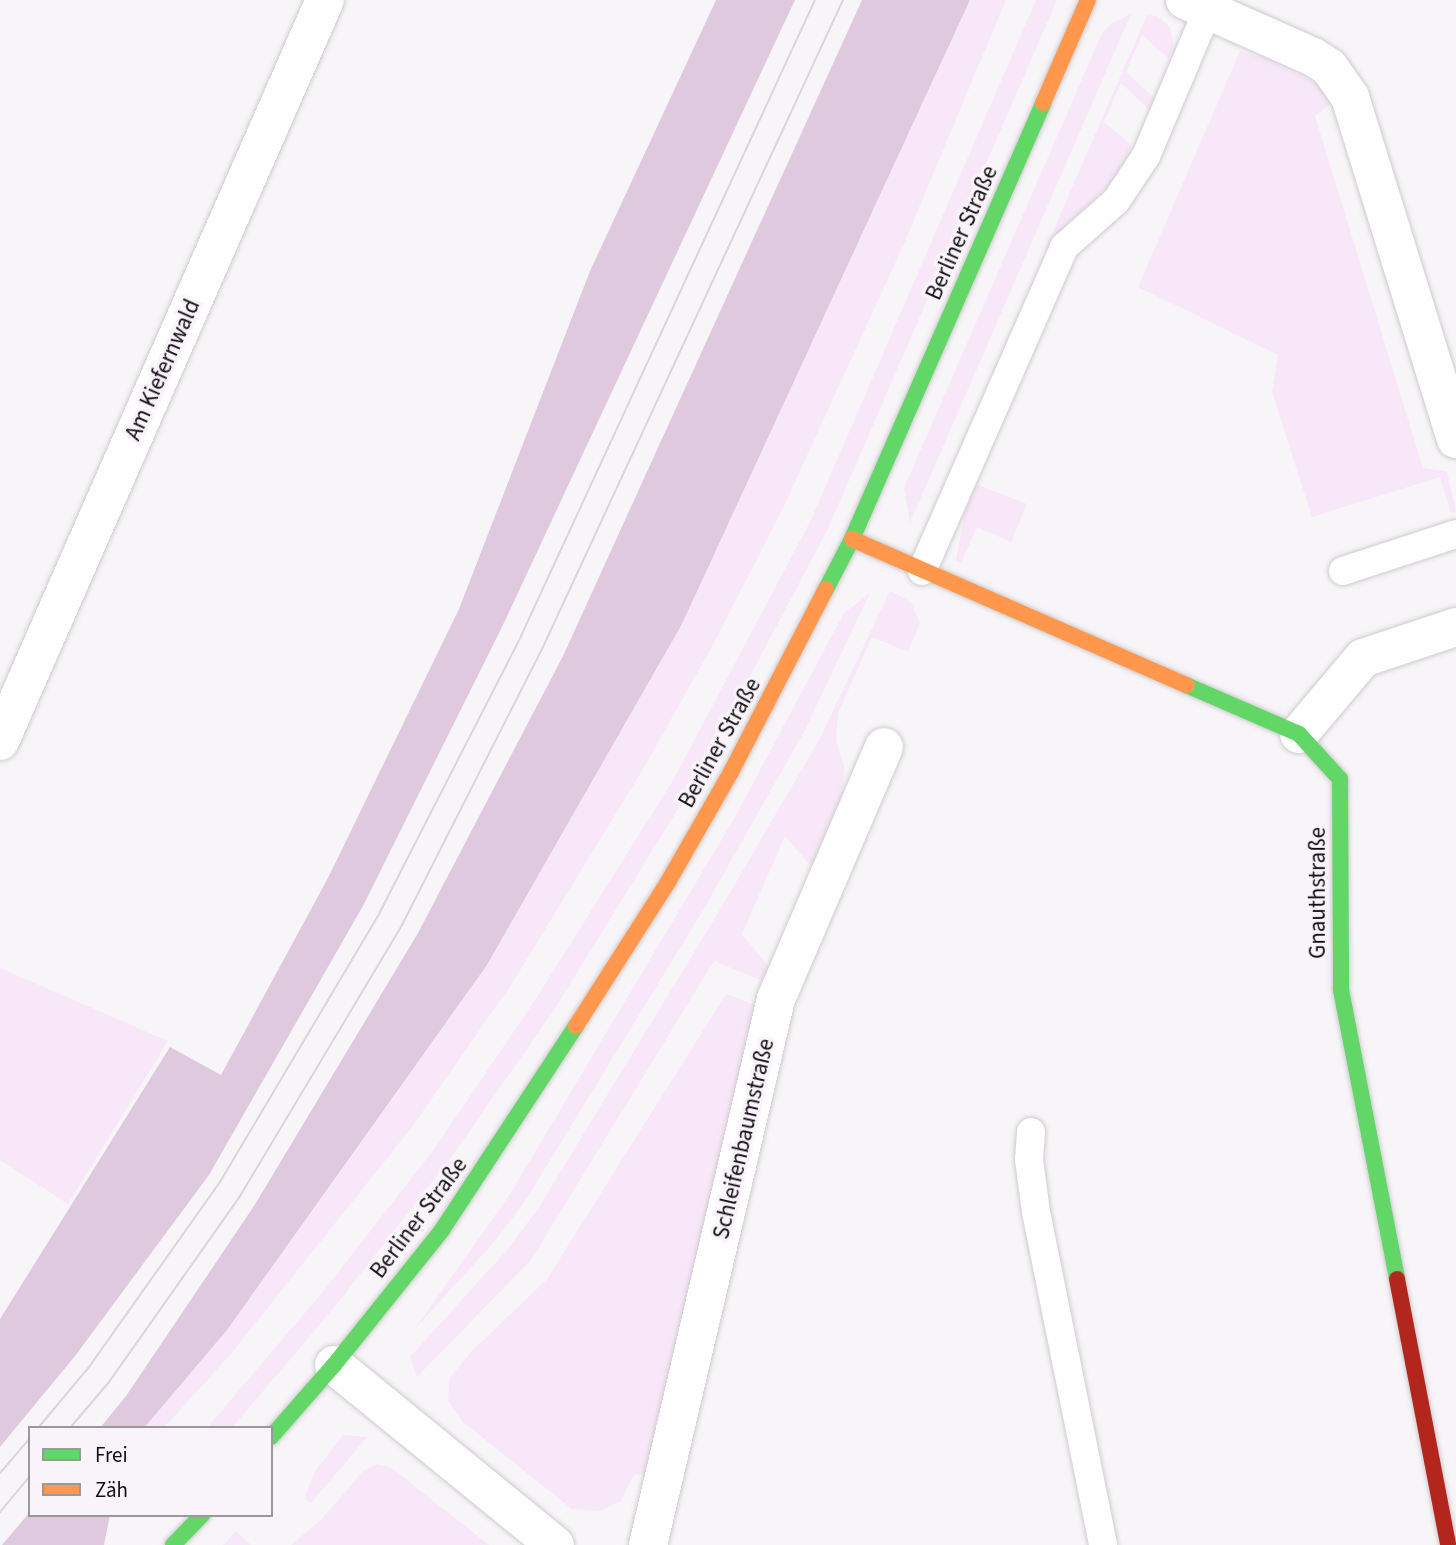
<!DOCTYPE html>
<meta charset="utf-8">
<style>
body{margin:0}
#map{position:relative;width:1456px;height:1545px;overflow:hidden;background:#f8f5f8;font-family:"Source Sans 3",sans-serif}
div>[style]{position:absolute}
[style*='--x']{left:calc(var(--x)*1px);top:calc(var(--y)*1px);width:calc(var(--w)*1px);rotate:calc(var(--a)*1deg)}
.green>*{inset:0;background:#f8e7f9}
.forest>*{inset:0;background:#dec9df}
.roads{filter:drop-shadow(0 0 2px #ceccce) drop-shadow(0 0 2px #ceccce)}
.lane>*{height:28px;margin:-14px;padding:0 14px;transform-origin:14px;border-radius:14px;background:#fefefe}
.street>*{height:38px;margin:-19px;padding:0 19px;transform-origin:19px;border-radius:19px;background:#fefefe}
.fast>*{height:16px;margin:-8px;padding:0 8px;transform-origin:8px;border-radius:8px;background:#63d668}
.slow>*{height:16px;margin:-8px;padding:0 8px;transform-origin:8px;border-radius:8px;background:#ff974d}
.jam>*{height:16px;margin:-8px;padding:0 8px;transform-origin:8px;border-radius:8px;background:#b3261e}
.tram>*{height:2px;margin:-1px;padding:0 1px;transform-origin:1px;border-radius:1px;background:#d8d6d8}
span{translate:-50% -50%;white-space:nowrap;text-align:center;line-height:1.15;-webkit-text-stroke:7px #f9f4f9;paint-order:stroke}
.street-label{font-size:23px;color:#0f0d0f}
.legend{position:absolute;left:28px;top:1426px;width:245px;height:91px;box-sizing:border-box;background:#f9f4f9;border:2px solid #9b989b;margin:0;padding:9px 12px;list-style:none;font-size:21px;color:#0f0d0f}
.legend li{display:flex;align-items:center;gap:14px;height:35px}
.legend b{width:35px;border:2px solid #9b989b}
</style>
<div id="map">
<div class="green">
<i style="clip-path:polygon(970px 0,1006px 0,903px 246px,784px 506px,715px 641px,645px 766px,511px 985px,412px 1127px,230px 1355px,164px 1428px,144px 1428px,227px 1330px,487px 965px,682px 624px)"></i>
<i style="clip-path:polygon(1036px 0,1057px 0,828px 529px,689px 791px,554px 1010px,450px 1159px,337px 1304px,232px 1428px,207px 1428px,325px 1289px,435px 1148px,535px 1000px,672px 782px,811px 520px)"></i>
<i style="clip-path:polygon(1131px 14px,910px 523px,904px 488px,1102px 33px,1112px 23px)"></i>
<i style="clip-path:polygon(1147px 15px,1157px 16px,1170px 27px,1174px 45px,1169px 59px,1142px 35px,1126px 72px,1154px 98px,1149px 110px,1121px 83px,1104px 122px,1132px 146px,1118px 176px,1064px 227px,1044px 252px)"></i>
<i style="clip-path:polygon(1240px 51px,1264px 58px,1315px 83px,1333px 102px,1315px 116px,1423px 468px,1447px 471px,1456px 512px,1451px 513px,1440px 477px,1312px 517px,1272px 392px,1278px 355px,1138px 287px)"></i>
<i style="clip-path:polygon(975px 484px,1027px 504px,1011px 542px,977px 527px,961px 563px,956px 561px,964px 515px)"></i>
<i style="clip-path:polygon(890px 591px,911px 602px,920px 623px,908px 652px,872px 637px,838px 713px,836px 740px,844px 767px,843px 797px,812px 867px,785px 836px,742px 934px,769px 967px,763px 981px,714px 961px,531px 1260px,417px 1377px,410px 1357px,508px 1249px,539px 1207px,715px 918px,819px 740px)"></i>
<i style="clip-path:polygon(870px 593px,804px 732px,702px 912px,527px 1198px,496px 1240px,414px 1330px,510px 1194px,735px 817px,844px 613px)"></i>
<i style="clip-path:polygon(0 968px,168px 1041px,68px 1204px,0 1160px)"></i>
<i style="clip-path:polygon(726px 994px,755px 1005px,648px 1476px,634px 1474px,621px 1501px,599px 1511px,572px 1509px,463px 1422px,448px 1401px,449px 1379px,469px 1354px,547px 1279px)"></i>
<i style="clip-path:polygon(343px 1435px,367px 1437px,311px 1503px,304px 1498px,316px 1470px)"></i>
<i style="clip-path:polygon(377px 1464px,392px 1468px,489px 1545px,291px 1545px,321px 1520px,364px 1470px)"></i>
<i style="clip-path:polygon(236px 1531px,251px 1545px,223px 1545px)"></i>
</div>
<div class="forest">
<i style="clip-path:polygon(716px 0,795px 0,502px 627px,364px 904px,209px 1175px,75px 1356px,0 1447px,0 1319px,170px 1047px,221px 1075px,328px 878px,459px 609px,590px 271px)"></i>
<i style="clip-path:polygon(862px 0,970px 0,682px 624px,487px 965px,227px 1330px,144px 1428px,100px 1428px,126px 1396px,254px 1206px,418px 933px,563px 656px)"></i>
<i style="clip-path:polygon(30px 1512px,30px 1515px,110px 1515px,104px 1545px,2px 1545px)"></i>
</div>
<div class="roads">
<div class="lane">
<i style="--x:922;--y:571;--w:354;--a:-66.3"></i>
<i style="--x:1064;--y:247;--w:69;--a:-41.5"></i>
<i style="--x:1116;--y:201;--w:54;--a:-56.3"></i>
<i style="--x:1146;--y:156;--w:169;--a:-67.1"></i>
<i style="--x:1343;--y:571;--w:119;--a:-18.1"></i>
<i style="--x:1031;--y:1132;--w:27;--a:94"></i>
<i style="--x:1029;--y:1159;--w:53;--a:82.5"></i>
<i style="--x:1036;--y:1212;--w:340;--a:78.6"></i>
</div>
<div class="street">
<i style="--x:1185;--y:0;--w:140;--a:24"></i>
<i style="--x:1313;--y:57;--w:19;--a:32"></i>
<i style="--x:1329;--y:67;--w:37;--a:55"></i>
<i style="--x:1350;--y:97;--w:358;--a:72.8"></i>
<i style="--x:1299;--y:734;--w:99;--a:-49.9"></i>
<i style="--x:1363;--y:658;--w:98;--a:-18.4"></i>
<i style="--x:0;--y:741;--w:809;--a:-66.32"></i>
<i style="--x:334;--y:1365;--w:285;--a:39.2"></i>
<i style="--x:648;--y:1545;--w:561;--a:-76.81"></i>
<i style="--x:776;--y:999;--w:274;--a:-66.8"></i>
</div>
<div class="fast">
<i style="--x:826;--y:589;--w:56;--a:-62.5"></i>
<i style="--x:852;--y:539;--w:476;--a:-66.3"></i>
<i style="--x:1186;--y:685;--w:123;--a:23.4"></i>
<i style="--x:1299;--y:734;--w:61;--a:47.7"></i>
<i style="--x:1340;--y:779;--w:211;--a:89.7"></i>
<i style="--x:1341;--y:990;--w:294;--a:79"></i>
<i style="--x:271;--y:1437;--w:96;--a:-48.8"></i>
<i style="--x:334;--y:1365;--w:173;--a:-51.3"></i>
<i style="--x:442;--y:1230;--w:244;--a:-56.7"></i>
<i style="--x:173;--y:1545;--w:42;--a:-46"></i>
</div>
<div class="slow">
<i style="--x:1043;--y:103;--w:112;--a:-66.4"></i>
<i style="--x:852;--y:539;--w:365;--a:23.6"></i>
<i style="--x:576;--y:1026;--w:171;--a:-57.4"></i>
<i style="--x:668;--y:882;--w:127;--a:-60.2"></i>
<i style="--x:731;--y:772;--w:206;--a:-62.6"></i>
</div>
<div class="jam">
<i style="--x:1397;--y:1279;--w:271;--a:79.1"></i>
</div>
</div>
<div class="tram">
<i style="--x:38;--y:1428;--w:80;--a:-50.1"></i>
<i style="--x:89;--y:1367;--w:227;--a:-54.7"></i>
<i style="--x:220;--y:1182;--w:314;--a:-59.3"></i>
<i style="--x:380;--y:912;--w:310;--a:-62.9"></i>
<i style="--x:521;--y:636;--w:701;--a:-65.19"></i>
<i style="--x:70;--y:1428;--w:60;--a:-49.7"></i>
<i style="--x:109;--y:1382;--w:228;--a:-54.8"></i>
<i style="--x:240;--y:1196;--w:316;--a:-59.1"></i>
<i style="--x:402;--y:925;--w:312;--a:-63.1"></i>
<i style="--x:543;--y:647;--w:713;--a:-65.12"></i>
<i style="--x:0;--y:1473;--w:46;--a:-49.4"></i>
<i style="--x:0;--y:1512;--w:47;--a:-50.2"></i>
</div>
<div class="street-label">
<span style="left:962px;top:233px;rotate:-66deg">Berliner Straße</span>
<span style="left:163px;top:370px;rotate:-66deg">Am Kiefernwald</span>
<span style="left:720px;top:743px;rotate:-61deg">Berliner Straße</span>
<span style="left:1318px;top:893px;rotate:-90deg">Gnauthstraße</span>
<span style="left:744px;top:1139px;rotate:-77deg">Schleifenbaumstraße</span>
<span style="left:419px;top:1218px;rotate:-53deg">Berliner Straße</span>
</div>
<ul class="legend">
<li><b style="height:9px;background:#63d668"></b>Frei</li>
<li><b style="height:9px;background:#ff974d"></b>Zäh</li>
</ul>
</div>
